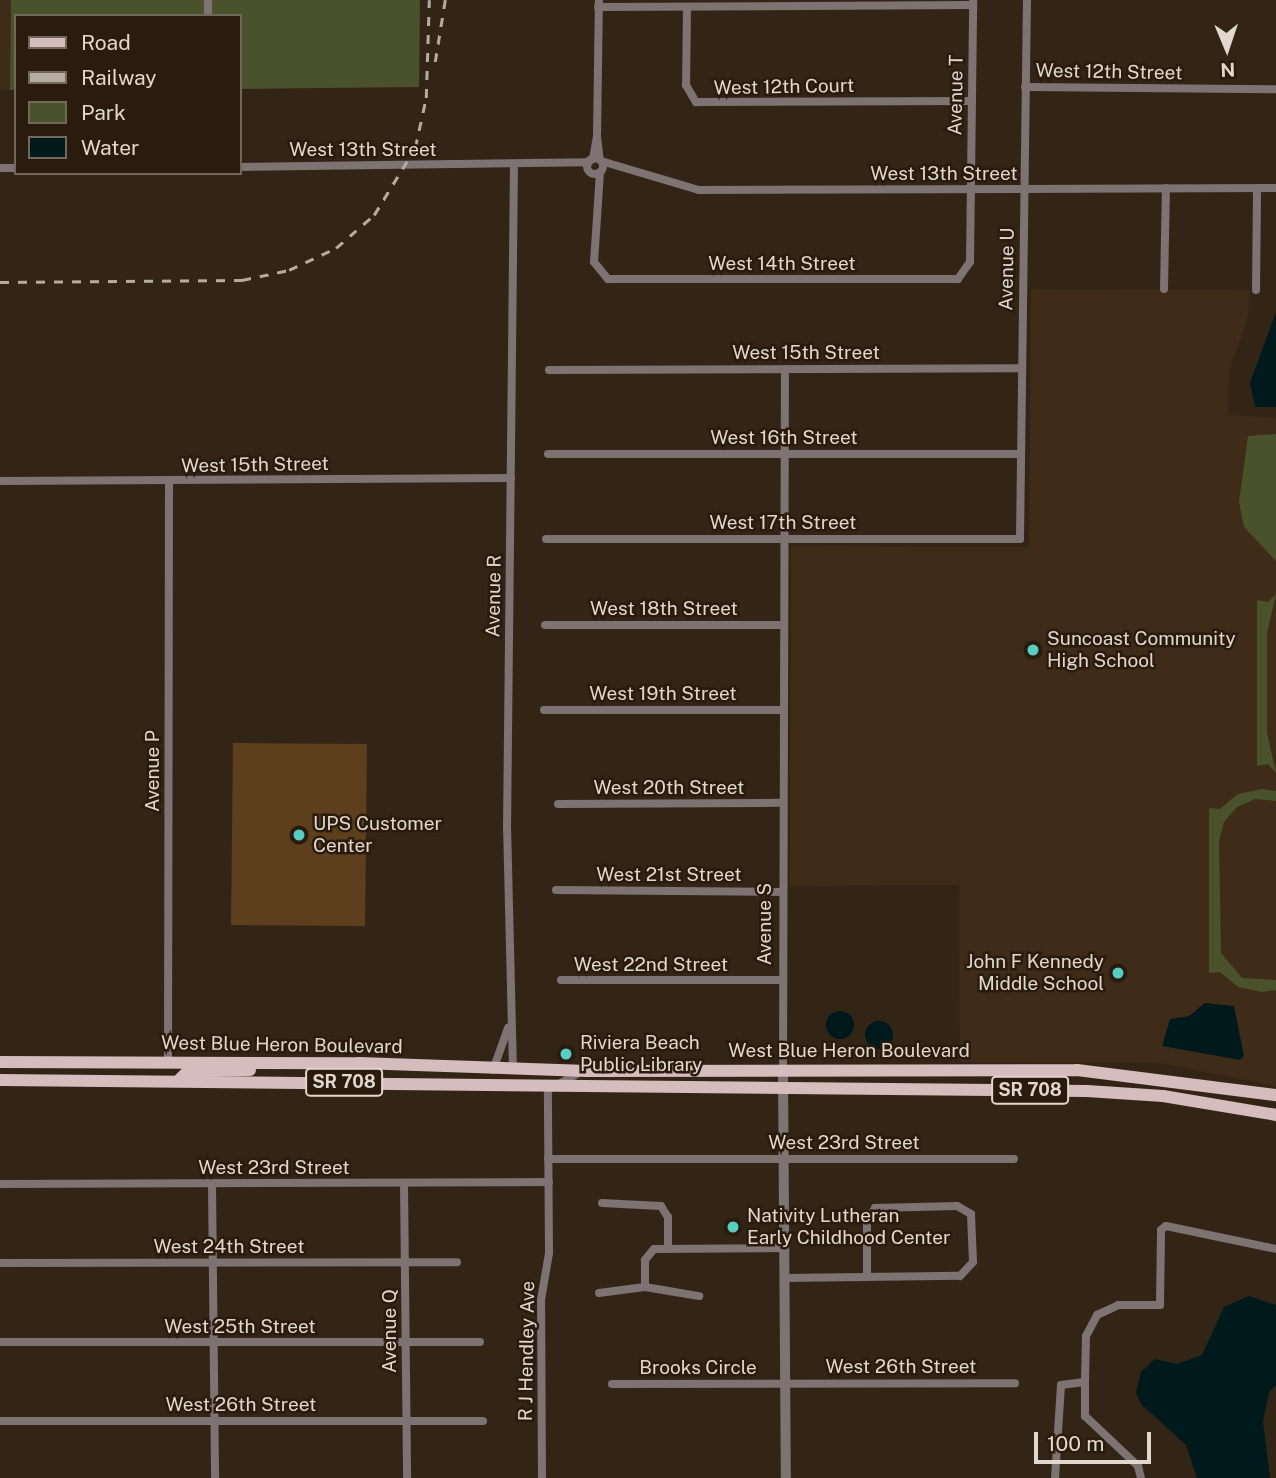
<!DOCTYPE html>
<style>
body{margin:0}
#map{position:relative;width:1276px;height:1478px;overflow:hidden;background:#332516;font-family:"Public Sans",sans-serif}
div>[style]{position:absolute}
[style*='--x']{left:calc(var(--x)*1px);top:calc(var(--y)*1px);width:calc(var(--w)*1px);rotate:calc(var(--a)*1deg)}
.built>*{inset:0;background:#3f2c18}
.green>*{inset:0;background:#4a522b}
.water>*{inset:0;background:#00191d}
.round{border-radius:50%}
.building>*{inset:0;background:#5d3f1e}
.minor>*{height:8px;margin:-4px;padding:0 4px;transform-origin:4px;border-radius:4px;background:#7e7272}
.minor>.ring{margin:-4px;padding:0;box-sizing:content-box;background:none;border:8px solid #7e7272;border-radius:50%}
.tertiary>*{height:10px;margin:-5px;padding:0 5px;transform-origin:5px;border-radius:5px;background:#7e7272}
.primary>*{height:12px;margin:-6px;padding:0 6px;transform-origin:6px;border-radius:6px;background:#d5bcbd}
.rail>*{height:2.5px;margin-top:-1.25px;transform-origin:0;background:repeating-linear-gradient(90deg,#b6aba1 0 9px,transparent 0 18px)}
.dots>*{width:19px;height:19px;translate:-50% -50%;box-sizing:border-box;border:4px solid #291b0d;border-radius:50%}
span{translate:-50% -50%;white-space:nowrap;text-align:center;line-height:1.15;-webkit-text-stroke:5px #291b0d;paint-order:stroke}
.shield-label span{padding:2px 5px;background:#291b0d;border:2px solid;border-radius:5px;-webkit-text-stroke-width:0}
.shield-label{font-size:18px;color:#e1d7ce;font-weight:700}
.street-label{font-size:19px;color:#e1d7ce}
.poi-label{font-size:19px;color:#e1d7ce}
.left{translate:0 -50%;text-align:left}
.right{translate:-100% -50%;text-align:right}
.legend{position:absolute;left:14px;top:14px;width:228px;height:161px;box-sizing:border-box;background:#291b0d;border:2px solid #73665a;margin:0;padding:9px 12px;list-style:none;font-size:21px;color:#e1d7ce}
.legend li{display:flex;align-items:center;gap:14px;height:35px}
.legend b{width:35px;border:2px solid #73665a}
.north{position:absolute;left:1192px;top:14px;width:70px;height:70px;-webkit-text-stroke:5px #291b0d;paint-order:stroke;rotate:178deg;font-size:19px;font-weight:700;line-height:28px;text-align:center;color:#e1d7ce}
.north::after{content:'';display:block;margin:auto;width:24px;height:32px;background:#e1d7ce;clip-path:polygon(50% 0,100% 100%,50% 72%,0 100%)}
.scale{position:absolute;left:1034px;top:1432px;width:117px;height:32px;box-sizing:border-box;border:4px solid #e1d7ce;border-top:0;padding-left:9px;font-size:21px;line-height:24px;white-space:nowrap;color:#e1d7ce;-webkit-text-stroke:5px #291b0d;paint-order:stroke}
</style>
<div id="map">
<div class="built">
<i style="clip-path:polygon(0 0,11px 0,10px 90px,0 90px)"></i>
<i style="clip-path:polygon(1031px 289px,1249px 290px,1248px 317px,1229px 371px,1228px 415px,1276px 418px,1276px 1086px,1161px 1063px,960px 1062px,959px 885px,790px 886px,791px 546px,1029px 547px)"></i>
</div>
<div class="green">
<i style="clip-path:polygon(11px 0,420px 0,419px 87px,240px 89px,240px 16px,16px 16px,16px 90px,10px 90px)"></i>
<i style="clip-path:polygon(1276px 434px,1276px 561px,1244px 527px,1239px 502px,1248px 436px)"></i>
<i style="clip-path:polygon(1276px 594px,1267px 633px,1267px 733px,1276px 773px,1268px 764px,1257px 766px,1257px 600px,1268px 602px)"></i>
<i style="clip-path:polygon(1262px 789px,1276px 791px,1276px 801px,1255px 799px,1237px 807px,1224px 822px,1219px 841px,1221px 953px,1242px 978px,1276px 980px,1276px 990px,1262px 992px,1238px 987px,1220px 972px,1209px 973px,1209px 808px,1220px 809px,1238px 794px)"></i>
</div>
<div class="water">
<i style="clip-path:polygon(1276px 312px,1276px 407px,1255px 407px,1250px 383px)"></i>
<i style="clip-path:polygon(1205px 1003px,1234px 1006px,1244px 1056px,1240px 1060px,1162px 1046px,1170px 1019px,1189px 1016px)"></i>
<i class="round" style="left:826px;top:1011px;width:28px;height:28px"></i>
<i class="round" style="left:865px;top:1021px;width:28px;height:28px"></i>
<i style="clip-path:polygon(1249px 1296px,1276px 1305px,1276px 1385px,1269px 1392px,1263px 1422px,1270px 1478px,1197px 1478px,1186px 1445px,1141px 1404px,1136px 1393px,1141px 1372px,1155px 1359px,1177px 1364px,1202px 1355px,1224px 1307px)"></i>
</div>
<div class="building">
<i style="clip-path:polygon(233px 743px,367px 744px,365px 926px,231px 925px)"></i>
</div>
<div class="minor">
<i style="--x:598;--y:7;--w:375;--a:-0.3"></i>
<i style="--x:687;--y:7;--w:78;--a:90.7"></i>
<i style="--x:686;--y:85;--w:20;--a:60"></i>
<i style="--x:696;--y:102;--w:276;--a:-0.2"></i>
<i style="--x:208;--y:16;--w:16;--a:-90"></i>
<i style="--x:1025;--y:87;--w:251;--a:0.5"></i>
<i style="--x:597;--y:137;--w:137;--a:-89.2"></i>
<i class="ring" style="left:587px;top:158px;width:8px;height:8px"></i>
<i style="--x:593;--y:159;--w:22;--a:-80"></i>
<i style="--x:597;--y:137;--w:23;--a:83"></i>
<i style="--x:601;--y:161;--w:102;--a:16.5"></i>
<i style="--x:699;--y:190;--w:577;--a:-0.2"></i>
<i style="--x:240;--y:167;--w:349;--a:-0.8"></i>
<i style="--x:0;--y:168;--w:16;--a:0"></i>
<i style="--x:600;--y:172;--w:90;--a:93.8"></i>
<i style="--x:594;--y:262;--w:22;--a:51"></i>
<i style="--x:608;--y:279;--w:350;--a:0"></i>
<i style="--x:958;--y:279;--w:21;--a:-55"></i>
<i style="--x:970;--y:262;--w:262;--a:-89.3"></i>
<i style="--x:1164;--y:289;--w:101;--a:-88.9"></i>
<i style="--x:1256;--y:290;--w:102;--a:-89.4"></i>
<i style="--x:549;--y:370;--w:473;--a:-0.2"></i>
<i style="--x:548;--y:454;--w:473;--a:0"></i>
<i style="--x:0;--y:481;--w:511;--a:-0.34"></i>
<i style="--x:546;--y:539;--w:474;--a:0"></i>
<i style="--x:1020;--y:539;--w:539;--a:-89.26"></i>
<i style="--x:545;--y:625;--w:238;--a:0"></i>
<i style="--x:544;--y:710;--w:238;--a:0"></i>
<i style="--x:558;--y:804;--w:223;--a:-0.3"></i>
<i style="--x:556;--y:890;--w:226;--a:0.5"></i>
<i style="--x:561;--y:980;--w:222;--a:0"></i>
<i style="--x:168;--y:1061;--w:579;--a:-89.9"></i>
<i style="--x:493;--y:1070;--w:45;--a:-70.3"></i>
<i style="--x:513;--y:1070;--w:240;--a:-91.4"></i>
<i style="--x:507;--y:830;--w:665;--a:-89.4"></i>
<i style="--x:783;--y:1072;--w:703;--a:-89.84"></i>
<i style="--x:548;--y:1159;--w:466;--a:0"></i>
<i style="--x:404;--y:1183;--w:295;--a:89.4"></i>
<i style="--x:0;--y:1184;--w:549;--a:-0.21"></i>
<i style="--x:212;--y:1184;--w:294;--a:89.4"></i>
<i style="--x:602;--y:1203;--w:59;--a:2.9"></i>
<i style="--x:661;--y:1206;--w:13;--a:58"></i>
<i style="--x:668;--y:1217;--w:31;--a:90"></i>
<i style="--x:0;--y:1263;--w:457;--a:-0.1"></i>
<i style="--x:785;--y:1278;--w:175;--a:-0.7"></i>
<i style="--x:960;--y:1276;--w:19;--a:-47"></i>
<i style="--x:973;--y:1262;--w:48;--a:-92.4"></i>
<i style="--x:971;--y:1214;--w:16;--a:-150"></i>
<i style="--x:957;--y:1206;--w:82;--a:178.6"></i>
<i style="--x:875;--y:1208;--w:17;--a:118"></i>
<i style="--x:867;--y:1223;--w:54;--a:90"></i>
<i style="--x:645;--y:1287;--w:27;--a:-90"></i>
<i style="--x:645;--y:1260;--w:14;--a:-51"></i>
<i style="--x:654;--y:1249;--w:130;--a:-0.4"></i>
<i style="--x:599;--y:1293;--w:46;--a:-7.4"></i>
<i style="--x:645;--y:1287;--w:55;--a:9.5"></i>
<i style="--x:0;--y:1342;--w:480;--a:0"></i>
<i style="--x:1085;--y:1382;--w:34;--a:90"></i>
<i style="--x:1085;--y:1416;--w:73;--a:43.3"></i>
<i style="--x:1138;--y:1466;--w:12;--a:76"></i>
<i style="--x:612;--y:1384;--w:403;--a:-0.1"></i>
<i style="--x:0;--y:1421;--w:483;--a:0"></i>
<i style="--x:542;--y:1478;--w:178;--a:-90.3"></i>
<i style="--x:541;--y:1300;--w:48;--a:-80.3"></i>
<i style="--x:549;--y:1253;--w:163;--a:-90.4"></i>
<i style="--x:548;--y:1090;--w:33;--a:-29"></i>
<i style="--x:1055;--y:1478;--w:93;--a:-86.3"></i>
<i style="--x:1061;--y:1385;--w:24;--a:-7"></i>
<i style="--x:1085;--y:1382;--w:46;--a:-88.8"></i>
<i style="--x:1086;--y:1336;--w:24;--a:-62"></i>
<i style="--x:1097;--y:1315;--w:23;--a:-25"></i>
<i style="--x:1118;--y:1305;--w:42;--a:0"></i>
<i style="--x:1160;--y:1305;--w:75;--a:-89.2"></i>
<i style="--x:1161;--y:1230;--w:6;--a:-39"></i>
<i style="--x:1166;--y:1226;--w:112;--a:11.8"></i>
</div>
<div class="tertiary">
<i style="--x:783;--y:1072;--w:406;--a:89.6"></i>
</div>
<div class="primary">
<i style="--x:0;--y:1062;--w:359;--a:0.2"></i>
<i style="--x:359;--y:1063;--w:228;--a:2"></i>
<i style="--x:587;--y:1071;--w:490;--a:-0.1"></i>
<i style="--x:1077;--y:1070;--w:201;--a:7.2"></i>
<i style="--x:0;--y:1080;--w:1087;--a:0.58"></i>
<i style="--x:1087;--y:1091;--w:76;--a:3.8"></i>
<i style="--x:1163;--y:1096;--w:115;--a:9.5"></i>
<i style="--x:179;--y:1080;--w:13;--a:-45"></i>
<i style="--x:188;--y:1071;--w:62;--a:-0.9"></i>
</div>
<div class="rail">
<i style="--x:435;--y:62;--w:63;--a:-80.8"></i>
<i style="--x:0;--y:282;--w:242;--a:-0.5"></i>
<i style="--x:242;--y:280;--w:48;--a:-12"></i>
<i style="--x:289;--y:270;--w:52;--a:-25.1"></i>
<i style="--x:336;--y:248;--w:50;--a:-41"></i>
<i style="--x:374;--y:215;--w:79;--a:-58.5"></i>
<i style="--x:415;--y:148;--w:51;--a:-77.6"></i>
<i style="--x:426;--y:98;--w:98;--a:-88.2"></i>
</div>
<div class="dots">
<i style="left:1033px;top:650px;background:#56cec3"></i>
<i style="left:299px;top:835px;background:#56cec3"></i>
<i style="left:1118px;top:973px;background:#56cec3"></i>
<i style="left:566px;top:1054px;background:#56cec3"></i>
<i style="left:733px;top:1227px;background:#56cec3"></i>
</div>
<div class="shield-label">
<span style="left:344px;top:1082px">SR 708</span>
<span style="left:1030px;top:1090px">SR 708</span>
</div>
<div class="street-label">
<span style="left:1109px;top:72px;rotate:1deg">West 12th Street</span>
<span style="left:784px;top:87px;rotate:-1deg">West 12th Court</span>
<span style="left:956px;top:95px;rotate:-89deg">Avenue T</span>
<span style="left:363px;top:150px">West 13th Street</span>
<span style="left:944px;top:174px">West 13th Street</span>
<span style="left:782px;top:264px">West 14th Street</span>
<span style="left:1007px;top:269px;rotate:-89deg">Avenue U</span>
<span style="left:806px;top:353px">West 15th Street</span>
<span style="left:784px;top:438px">West 16th Street</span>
<span style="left:255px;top:465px;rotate:-1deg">West 15th Street</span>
<span style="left:783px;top:523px">West 17th Street</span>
<span style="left:494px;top:596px;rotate:-89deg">Avenue R</span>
<span style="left:664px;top:609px">West 18th Street</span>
<span style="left:663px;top:694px">West 19th Street</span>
<span style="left:153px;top:771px;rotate:-90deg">Avenue P</span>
<span style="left:669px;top:788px">West 20th Street</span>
<span style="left:669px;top:875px">West 21st Street</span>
<span style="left:765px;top:924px;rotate:-90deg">Avenue S</span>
<span style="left:651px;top:965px">West 22nd Street</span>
<span style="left:282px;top:1045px;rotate:1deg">West Blue Heron Boulevard</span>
<span style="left:849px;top:1051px">West Blue Heron Boulevard</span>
<span style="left:844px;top:1143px">West 23rd Street</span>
<span style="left:274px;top:1168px">West 23rd Street</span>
<span style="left:229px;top:1247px">West 24th Street</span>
<span style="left:240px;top:1327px">West 25th Street</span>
<span style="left:390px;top:1331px;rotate:-90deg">Avenue Q</span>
<span style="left:527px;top:1351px;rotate:-89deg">R J Hendley Ave</span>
<span style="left:901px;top:1367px">West 26th Street</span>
<span style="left:698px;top:1368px">Brooks Circle</span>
<span style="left:241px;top:1405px">West 26th Street</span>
</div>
<div class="poi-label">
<span class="left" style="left:1047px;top:650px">Suncoast Community<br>High School</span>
<span class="left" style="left:313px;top:835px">UPS Customer<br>Center</span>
<span class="right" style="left:1104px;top:973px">John F Kennedy<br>Middle School</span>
<span class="left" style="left:580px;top:1054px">Riviera Beach<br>Public Library</span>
<span class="left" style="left:747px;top:1227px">Nativity Lutheran<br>Early Childhood Center</span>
</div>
<ul class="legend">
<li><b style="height:9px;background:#d5bcbd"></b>Road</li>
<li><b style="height:9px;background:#b6aba1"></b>Railway</li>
<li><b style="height:19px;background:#4a522b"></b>Park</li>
<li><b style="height:19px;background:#00191d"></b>Water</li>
</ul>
<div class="north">N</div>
<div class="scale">100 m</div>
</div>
